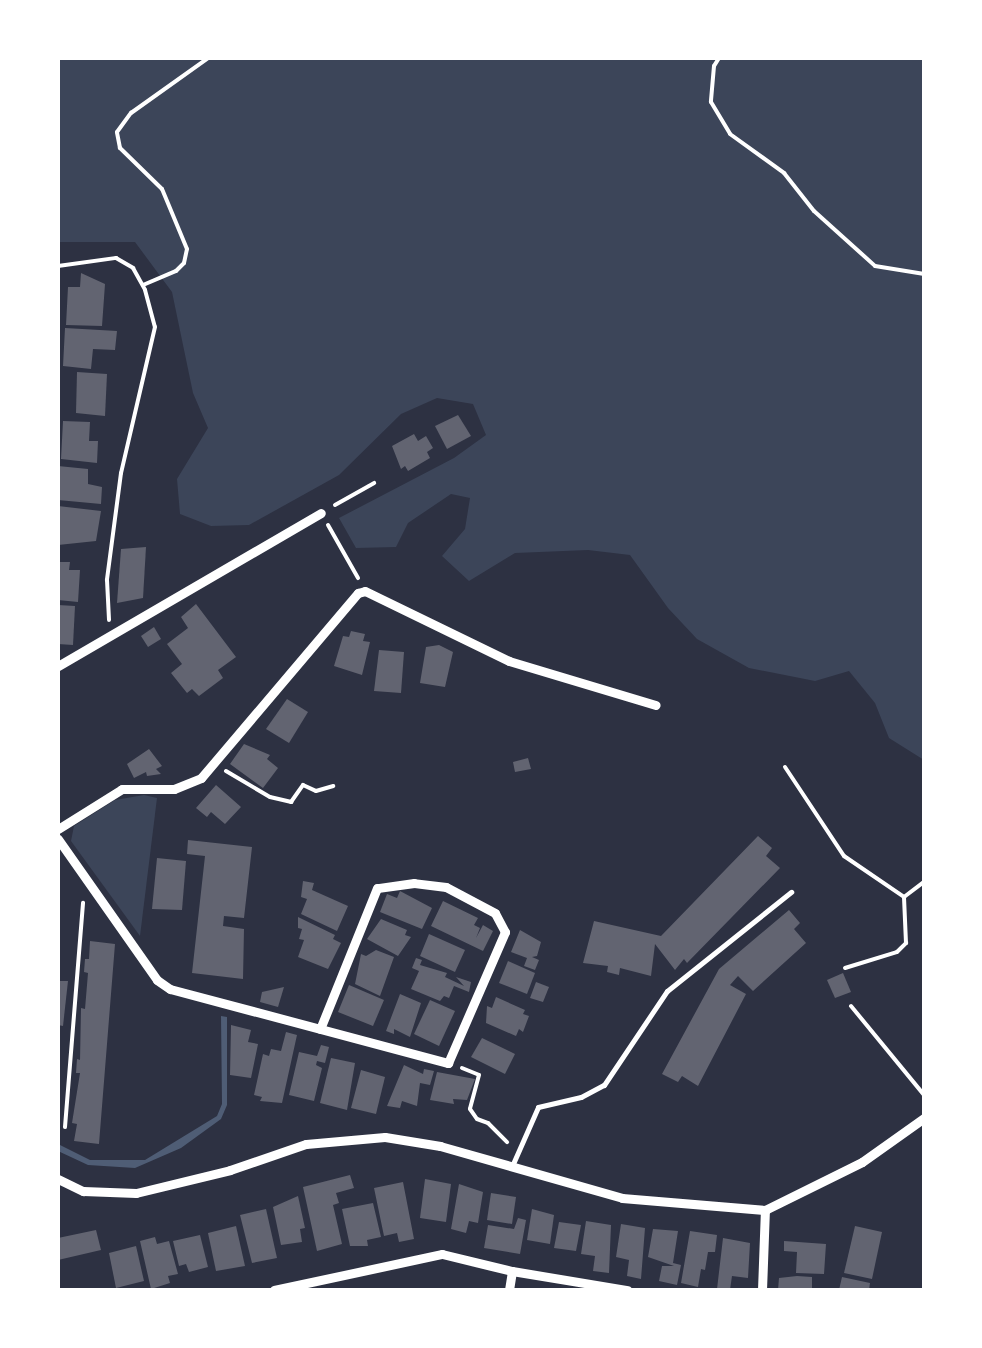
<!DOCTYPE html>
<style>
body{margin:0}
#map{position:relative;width:982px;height:1348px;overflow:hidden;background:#2d3142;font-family:Karla,sans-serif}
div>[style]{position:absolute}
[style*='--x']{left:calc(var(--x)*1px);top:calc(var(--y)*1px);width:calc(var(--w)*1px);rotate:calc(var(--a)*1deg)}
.green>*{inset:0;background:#3c4559}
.water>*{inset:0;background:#4f5d75}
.building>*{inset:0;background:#626471}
.path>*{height:4px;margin:-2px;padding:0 2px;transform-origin:2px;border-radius:2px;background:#fff}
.service>*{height:5px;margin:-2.5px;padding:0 2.5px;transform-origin:2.5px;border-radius:2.5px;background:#fff}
.minor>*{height:9px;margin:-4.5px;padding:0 4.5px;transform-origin:4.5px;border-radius:4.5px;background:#fff}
span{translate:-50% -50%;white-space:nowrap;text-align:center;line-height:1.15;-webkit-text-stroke:9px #fff;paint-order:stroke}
.frame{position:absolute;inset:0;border:60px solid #fff;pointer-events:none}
</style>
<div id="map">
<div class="green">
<i style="clip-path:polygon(58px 58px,924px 58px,924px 760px,889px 738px,875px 703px,849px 671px,815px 681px,749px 668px,697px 639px,668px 608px,630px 555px,588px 550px,515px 553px,469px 581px,442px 556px,465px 529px,470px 498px,451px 494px,408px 523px,396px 547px,356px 548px,339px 518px,454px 458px,486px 435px,473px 404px,437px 398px,401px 414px,339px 475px,249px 525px,211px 526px,180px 514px,177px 479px,208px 428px,193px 393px,172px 292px,135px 242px,58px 242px)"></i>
<i style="clip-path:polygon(144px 795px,157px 798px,140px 936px,71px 841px,74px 826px,115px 800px)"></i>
</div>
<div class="water">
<i style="clip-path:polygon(221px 1016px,227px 1017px,227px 1105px,221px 1119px,181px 1148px,135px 1168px,88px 1165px,58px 1151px,58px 1144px,90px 1160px,145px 1160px,217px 1116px,222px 1104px)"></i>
</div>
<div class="building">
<i style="clip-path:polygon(81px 273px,105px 284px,102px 326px,66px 325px,68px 287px,80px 287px)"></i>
<i style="clip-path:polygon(65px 328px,117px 331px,115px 350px,93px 349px,91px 369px,63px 366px)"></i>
<i style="clip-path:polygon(77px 372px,107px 374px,105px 416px,76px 413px)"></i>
<i style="clip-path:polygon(458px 415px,471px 436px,447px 449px,435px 426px)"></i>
<i style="clip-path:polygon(63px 421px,90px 422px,89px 441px,98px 441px,97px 463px,61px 459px)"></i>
<i style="clip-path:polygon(414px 434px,418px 441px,426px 436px,433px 448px,427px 452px,430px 458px,408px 471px,405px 466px,401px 469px,392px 446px)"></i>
<i style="clip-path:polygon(58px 466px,88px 469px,88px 484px,102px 487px,101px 504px,58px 500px)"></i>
<i style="clip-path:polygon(58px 506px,101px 511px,96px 541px,58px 545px)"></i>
<i style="clip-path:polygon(146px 547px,143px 598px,117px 603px,121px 549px)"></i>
<i style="clip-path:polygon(58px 562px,70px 562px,69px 570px,80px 570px,78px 602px,58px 600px)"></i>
<i style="clip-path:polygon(196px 604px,236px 657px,218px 670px,223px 678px,199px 696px,192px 689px,187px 693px,171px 673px,182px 664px,167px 644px,188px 628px,181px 617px)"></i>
<i style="clip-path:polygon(58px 605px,75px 606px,73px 645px,58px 644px)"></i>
<i style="clip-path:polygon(154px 627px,161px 639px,148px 647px,141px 636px)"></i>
<i style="clip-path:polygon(351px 631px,365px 634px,363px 641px,370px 642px,362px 675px,334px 666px,343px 636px,349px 637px)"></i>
<i style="clip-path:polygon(439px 645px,453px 652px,445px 687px,420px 683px,426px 647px)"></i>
<i style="clip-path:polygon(379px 650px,404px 652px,401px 693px,374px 691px)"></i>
<i style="clip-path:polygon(287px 699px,308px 712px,289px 743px,266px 729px)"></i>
<i style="clip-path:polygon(244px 744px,270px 755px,267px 759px,278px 768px,263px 788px,230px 764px)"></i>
<i style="clip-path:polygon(149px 749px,162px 766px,156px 769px,161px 774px,147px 776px,146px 772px,134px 778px,127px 764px)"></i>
<i style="clip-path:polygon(528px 758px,531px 769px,515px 772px,513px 762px)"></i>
<i style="clip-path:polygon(216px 785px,241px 807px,225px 824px,211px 812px,207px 817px,196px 808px)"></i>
<i style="clip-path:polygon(758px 836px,772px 848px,766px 856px,780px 868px,687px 963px,684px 959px,675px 970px,655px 944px,651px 976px,620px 968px,619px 975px,607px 972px,608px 966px,583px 963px,594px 921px,661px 936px)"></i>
<i style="clip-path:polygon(188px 840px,252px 847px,244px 918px,224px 916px,223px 926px,244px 929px,243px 979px,192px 973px,205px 856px,187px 854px)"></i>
<i style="clip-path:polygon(157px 858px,186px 861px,182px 910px,152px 909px)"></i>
<i style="clip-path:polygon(303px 881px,314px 883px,312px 890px,348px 906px,337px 931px,301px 914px,307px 899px,301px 897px)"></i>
<i style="clip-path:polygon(400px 891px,432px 908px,422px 929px,380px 912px,387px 894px,397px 898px)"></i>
<i style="clip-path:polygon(443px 901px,478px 918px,474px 925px,480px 928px,476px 938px,483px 925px,493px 931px,483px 951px,431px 926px)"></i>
<i style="clip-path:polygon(789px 910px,800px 923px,794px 929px,806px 943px,753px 991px,738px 976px,730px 985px,746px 994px,698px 1086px,682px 1076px,678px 1082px,662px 1074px,719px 969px)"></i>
<i style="clip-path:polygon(298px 917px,335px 935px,333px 939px,341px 943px,328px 969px,298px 957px,304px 940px,299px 939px,302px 929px,298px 928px)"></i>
<i style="clip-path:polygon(381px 919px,407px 930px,405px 935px,411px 937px,398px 956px,367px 939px)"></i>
<i style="clip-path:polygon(520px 930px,541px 942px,537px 956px,532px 957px,539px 960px,535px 970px,524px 966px,527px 958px,511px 952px)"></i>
<i style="clip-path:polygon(429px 934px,465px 950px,455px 972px,420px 956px)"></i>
<i style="clip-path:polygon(90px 941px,115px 944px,99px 1144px,74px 1141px,77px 1124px,72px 1123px,80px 1073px,76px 1073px,77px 1059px,80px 1060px,81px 1008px,85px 1009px,88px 973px,84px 972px,85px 959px,89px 959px)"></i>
<i style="clip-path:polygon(376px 950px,394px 957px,380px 996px,355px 984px,361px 954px,366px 956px)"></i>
<i style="clip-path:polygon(416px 958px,422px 960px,420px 965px,447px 973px,445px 977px,464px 986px,456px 977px,471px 982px,469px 992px,454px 986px,449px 998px,444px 996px,440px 1001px,411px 989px,419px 971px,412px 968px)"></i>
<i style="clip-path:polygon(508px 961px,535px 973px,527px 994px,499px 983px)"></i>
<i style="clip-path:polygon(843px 973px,851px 992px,835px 998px,827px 980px)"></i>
<i style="clip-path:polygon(59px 981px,68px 981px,63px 1026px,58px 1025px)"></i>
<i style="clip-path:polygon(536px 982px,549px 987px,543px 1002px,530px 998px)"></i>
<i style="clip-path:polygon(349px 985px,384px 1000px,373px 1026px,338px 1012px)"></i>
<i style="clip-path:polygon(284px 987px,278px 1007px,260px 1002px,262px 992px)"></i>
<i style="clip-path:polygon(400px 994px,421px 1003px,410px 1037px,394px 1029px,394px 1034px,386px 1031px)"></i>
<i style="clip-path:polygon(496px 997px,525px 1010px,523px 1014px,529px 1016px,523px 1032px,519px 1029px,516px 1036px,486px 1023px,487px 1006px,492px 1008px)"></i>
<i style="clip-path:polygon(430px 1000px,455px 1011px,439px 1046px,414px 1034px)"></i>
<i style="clip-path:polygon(231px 1025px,251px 1030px,248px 1042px,258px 1044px,251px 1078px,230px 1075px)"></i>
<i style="clip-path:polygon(286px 1032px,297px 1035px,282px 1103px,260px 1101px,262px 1097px,254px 1095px,263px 1054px,269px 1056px,271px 1049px,281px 1051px)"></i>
<i style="clip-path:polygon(482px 1038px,515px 1054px,505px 1074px,471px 1057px)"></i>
<i style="clip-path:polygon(321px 1045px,329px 1047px,325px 1063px,317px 1061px,316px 1065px,322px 1068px,314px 1101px,289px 1095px,299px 1052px,317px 1056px)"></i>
<i style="clip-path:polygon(331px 1058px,355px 1063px,347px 1110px,320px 1103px)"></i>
<i style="clip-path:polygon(404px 1065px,423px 1074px,424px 1069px,434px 1071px,430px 1085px,420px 1083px,417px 1106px,402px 1101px,400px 1108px,387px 1106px)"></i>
<i style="clip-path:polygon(361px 1070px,385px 1077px,376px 1114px,351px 1108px)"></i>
<i style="clip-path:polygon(437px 1072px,475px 1079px,467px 1100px,453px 1099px,454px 1104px,430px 1100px)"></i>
<i style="clip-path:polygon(350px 1175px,354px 1188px,336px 1193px,339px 1203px,333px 1205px,342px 1244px,317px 1251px,303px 1187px)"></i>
<i style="clip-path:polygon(425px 1179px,451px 1184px,446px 1222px,420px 1218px)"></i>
<i style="clip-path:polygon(403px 1182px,414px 1239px,399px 1242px,397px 1233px,384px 1236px,374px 1188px)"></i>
<i style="clip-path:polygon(459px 1184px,483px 1192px,478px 1223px,469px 1221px,466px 1233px,451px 1229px)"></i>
<i style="clip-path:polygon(491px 1193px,516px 1197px,512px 1224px,487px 1220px)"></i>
<i style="clip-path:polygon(298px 1196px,305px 1228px,300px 1229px,302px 1242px,281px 1245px,273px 1207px)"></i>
<i style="clip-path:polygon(373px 1203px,381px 1237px,367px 1240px,368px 1246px,350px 1246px,342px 1209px)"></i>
<i style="clip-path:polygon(266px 1209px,277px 1258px,252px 1263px,240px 1215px)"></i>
<i style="clip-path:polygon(532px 1209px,554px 1215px,550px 1244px,527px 1240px)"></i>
<i style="clip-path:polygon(518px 1218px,526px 1220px,520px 1254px,484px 1248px,488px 1225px,514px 1229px)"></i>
<i style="clip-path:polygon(586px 1221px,611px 1225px,609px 1273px,593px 1271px,595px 1256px,581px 1254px)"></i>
<i style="clip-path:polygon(559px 1222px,581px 1225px,576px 1251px,554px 1248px)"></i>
<i style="clip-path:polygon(621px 1224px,645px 1228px,641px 1279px,627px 1276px,629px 1260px,616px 1257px)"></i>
<i style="clip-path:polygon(236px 1226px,245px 1266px,216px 1271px,208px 1233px)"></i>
<i style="clip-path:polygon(855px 1226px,882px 1232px,872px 1279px,844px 1273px)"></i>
<i style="clip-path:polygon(653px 1229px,678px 1231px,673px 1263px,681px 1265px,677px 1285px,659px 1281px,662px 1266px,674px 1266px,648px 1257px)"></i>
<i style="clip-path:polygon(96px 1230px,101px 1250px,58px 1260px,58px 1238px)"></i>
<i style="clip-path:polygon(690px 1231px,717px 1235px,715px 1252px,708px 1252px,705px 1270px,701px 1269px,698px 1287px,681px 1283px)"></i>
<i style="clip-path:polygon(200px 1235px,208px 1267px,189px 1272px,186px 1264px,179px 1266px,173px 1241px)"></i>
<i style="clip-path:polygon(155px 1237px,157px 1244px,169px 1241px,178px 1274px,168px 1276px,170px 1283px,151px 1289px,140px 1241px)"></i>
<i style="clip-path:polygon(723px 1238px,750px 1243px,748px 1278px,732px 1276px,730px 1290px,717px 1289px)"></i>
<i style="clip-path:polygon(784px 1241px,826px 1244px,824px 1274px,796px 1273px,797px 1252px,784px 1251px)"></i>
<i style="clip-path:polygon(136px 1246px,144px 1281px,116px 1288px,109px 1253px)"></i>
<i style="clip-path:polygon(797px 1276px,812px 1277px,812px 1290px,778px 1290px,779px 1278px)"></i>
<i style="clip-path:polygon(842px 1277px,870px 1283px,869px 1290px,839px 1290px)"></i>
</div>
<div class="path">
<i style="--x:719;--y:58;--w:9;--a:122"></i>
<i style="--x:714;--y:66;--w:36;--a:95"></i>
<i style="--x:711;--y:102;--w:37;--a:59"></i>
<i style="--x:730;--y:134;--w:67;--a:35.8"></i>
<i style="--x:784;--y:173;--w:48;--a:51.7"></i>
<i style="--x:814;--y:211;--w:82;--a:42"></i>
<i style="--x:875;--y:266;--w:50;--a:9.3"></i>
<i style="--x:58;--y:266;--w:59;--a:-7.9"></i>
<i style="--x:116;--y:258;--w:20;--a:30"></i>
<i style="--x:133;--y:268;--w:25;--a:61"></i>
<i style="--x:145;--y:290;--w:38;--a:75"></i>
<i style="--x:155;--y:327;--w:150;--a:103.1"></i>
<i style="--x:121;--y:473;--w:108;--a:97.5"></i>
<i style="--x:107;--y:580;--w:40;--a:87.1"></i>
<i style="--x:143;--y:285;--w:36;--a:-23"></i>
<i style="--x:176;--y:271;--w:11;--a:-45"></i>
<i style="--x:184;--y:263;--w:14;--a:-78"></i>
<i style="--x:187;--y:249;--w:65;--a:-112.6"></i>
<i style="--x:162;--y:189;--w:59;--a:-135.7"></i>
<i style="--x:120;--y:148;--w:16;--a:-101"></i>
<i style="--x:117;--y:132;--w:24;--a:-54"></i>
<i style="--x:131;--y:113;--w:95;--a:-35.5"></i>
<i style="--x:335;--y:505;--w:45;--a:-29.4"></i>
<i style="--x:328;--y:525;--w:61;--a:60.5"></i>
<i style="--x:785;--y:767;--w:107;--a:56.5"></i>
<i style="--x:844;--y:856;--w:73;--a:34.3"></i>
<i style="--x:226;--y:771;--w:51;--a:30.6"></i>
<i style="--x:270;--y:797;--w:22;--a:13"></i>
<i style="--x:291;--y:802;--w:21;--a:-55"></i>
<i style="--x:303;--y:785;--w:14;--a:25"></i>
<i style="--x:316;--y:791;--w:18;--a:-16"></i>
<i style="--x:845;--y:968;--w:54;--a:-17.1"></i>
<i style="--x:897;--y:952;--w:13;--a:-45"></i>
<i style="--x:906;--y:943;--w:46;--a:-92.5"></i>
<i style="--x:904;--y:897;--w:25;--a:-37"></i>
<i style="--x:851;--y:1006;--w:115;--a:50.6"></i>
<i style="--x:462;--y:1068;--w:18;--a:22"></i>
<i style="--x:479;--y:1075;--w:35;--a:105"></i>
<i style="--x:470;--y:1109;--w:12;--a:55"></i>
<i style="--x:477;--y:1119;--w:12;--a:20"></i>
<i style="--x:488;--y:1123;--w:27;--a:45"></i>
<i style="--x:65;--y:1127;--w:225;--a:-85.4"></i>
</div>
<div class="service">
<i style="--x:512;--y:1166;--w:64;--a:-66.2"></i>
<i style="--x:538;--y:1107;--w:44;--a:-13.1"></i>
<i style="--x:581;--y:1097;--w:26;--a:-28"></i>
<i style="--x:604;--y:1085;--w:113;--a:-56.2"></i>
<i style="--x:667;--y:991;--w:159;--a:-38.6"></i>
</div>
<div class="minor">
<i style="--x:58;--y:666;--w:304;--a:-30.2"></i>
<i style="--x:58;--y:829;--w:75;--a:-32"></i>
<i style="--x:122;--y:789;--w:52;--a:0"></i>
<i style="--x:174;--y:789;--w:29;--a:-22"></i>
<i style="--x:201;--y:778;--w:243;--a:-49.7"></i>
<i style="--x:358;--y:593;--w:7;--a:-16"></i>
<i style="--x:365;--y:591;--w:160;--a:25.9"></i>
<i style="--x:509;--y:661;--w:153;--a:16.7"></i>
<i style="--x:58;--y:839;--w:172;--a:54.9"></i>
<i style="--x:157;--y:980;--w:16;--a:35"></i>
<i style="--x:170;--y:989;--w:288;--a:14.9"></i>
<i style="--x:448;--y:1063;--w:143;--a:-66.5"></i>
<i style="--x:505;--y:932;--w:21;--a:-118"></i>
<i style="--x:495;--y:913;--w:55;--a:-152"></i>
<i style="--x:446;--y:887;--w:32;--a:-173"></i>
<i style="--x:414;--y:883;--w:37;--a:172"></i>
<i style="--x:377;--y:888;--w:152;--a:112"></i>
<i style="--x:58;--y:1179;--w:28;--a:26"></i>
<i style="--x:83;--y:1191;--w:53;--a:2.2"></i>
<i style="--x:136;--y:1193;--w:97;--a:-13.7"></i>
<i style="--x:230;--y:1170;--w:80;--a:-18.9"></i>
<i style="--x:306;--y:1144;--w:79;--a:-5.1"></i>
<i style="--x:385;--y:1137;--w:56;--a:9.3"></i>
<i style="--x:440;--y:1146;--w:189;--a:15.9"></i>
<i style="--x:622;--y:1198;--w:144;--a:4.8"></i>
<i style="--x:765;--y:1210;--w:108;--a:-26.3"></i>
<i style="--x:862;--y:1162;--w:76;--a:-35.4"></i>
<i style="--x:274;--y:1290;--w:172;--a:-12.1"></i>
<i style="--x:442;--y:1254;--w:72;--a:13.7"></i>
<i style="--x:512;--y:1271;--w:117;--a:9.4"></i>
<i style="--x:509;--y:1290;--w:19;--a:-81"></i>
<i style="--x:762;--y:1290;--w:80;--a:-87.9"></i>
</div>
<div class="frame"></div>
</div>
